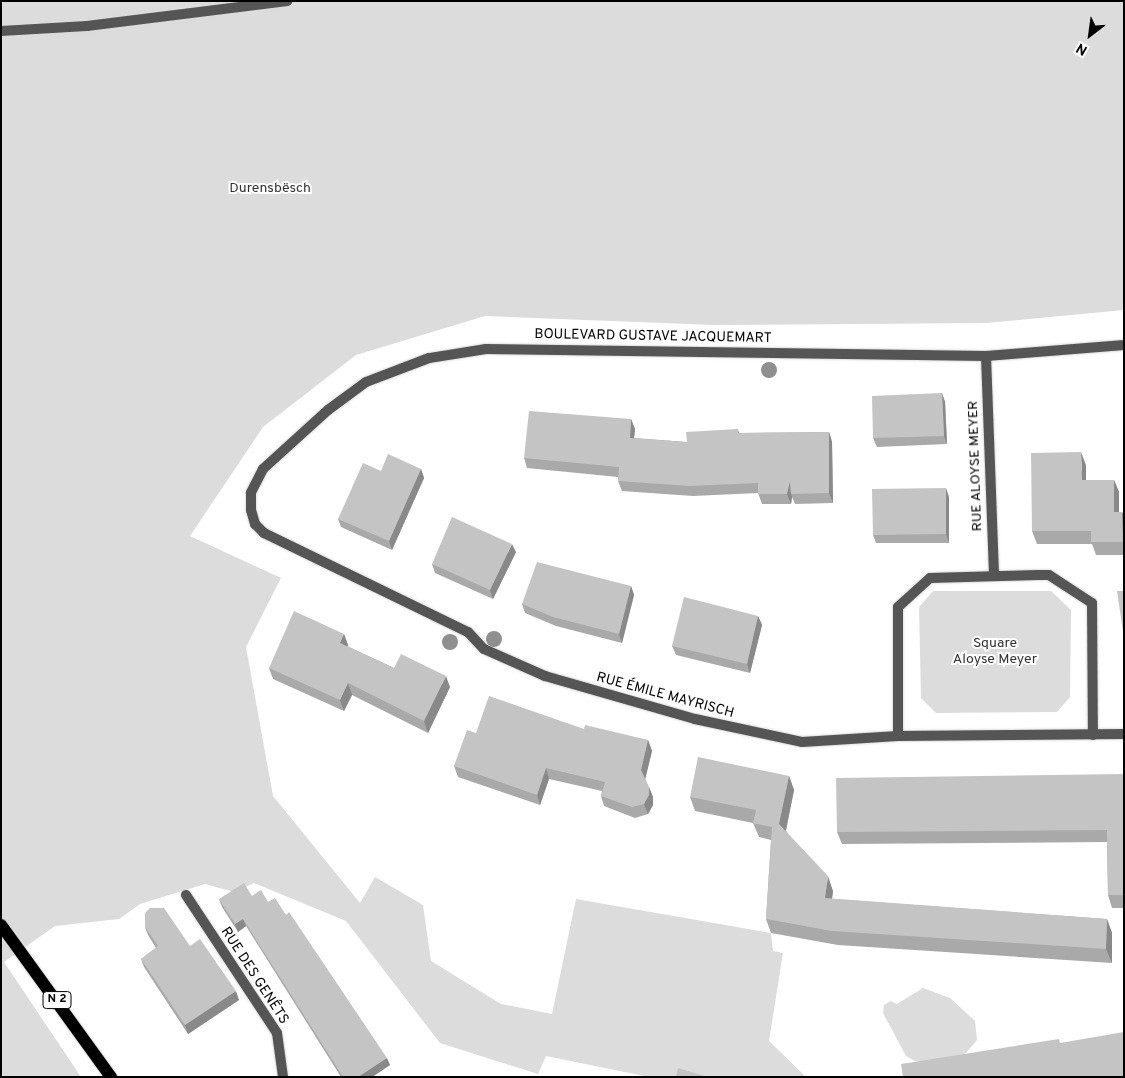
<!DOCTYPE html>
<meta charset="utf-8">
<style>
body{margin:0}
#map{position:relative;width:1125px;height:1078px;overflow:hidden;background:#fff;font-family:Overpass,sans-serif}
div>[style]{position:absolute}
[style*='--x']{left:calc(var(--x)*1px);top:calc(var(--y)*1px);width:calc(var(--w)*1px);rotate:calc(var(--a)*1deg)}
.green>*{inset:0;background:#dcdcdc}
.roads{filter:drop-shadow(0 0 1px #dbdbdb) drop-shadow(0 0 1px #dbdbdb)}
.lane>*{height:10px;margin:-5px;padding:0 5px;transform-origin:5px;border-radius:5px;background:#555}
.street>*{height:10px;margin:-5px;padding:0 5px;transform-origin:5px;border-radius:5px;background:#555}
.primary>*{height:12px;margin:-6px;padding:0 6px;transform-origin:6px;border-radius:6px;background:#000}
.trees>*{width:16px;height:16px;margin:-8px;border-radius:50%;background:#8f8f8f}
.wall>*{inset:0;background:#a9a9a9}
.shaded-wall>*{inset:0;background:#898989}
.building>*{inset:0;background:#c4c4c4}
span{translate:-50% -50%;white-space:nowrap;text-align:center;line-height:1.15;-webkit-text-stroke:4px #fff;paint-order:stroke}
.shield-label span{padding:1px 4px;background:#fff;border:1px solid;border-radius:4px;-webkit-text-stroke-width:0}
.shield-label{font-size:12px;color:#000;font-weight:700}
.park-label{font-size:14px;color:#333}
.street-label{font-size:14px;color:#000}
.frame{position:absolute;inset:0;border:2px solid #000;pointer-events:none}
.north{position:absolute;left:1065px;top:10px;width:50px;height:50px;-webkit-text-stroke:4px #fff;paint-order:stroke;rotate:210deg;font-size:14px;font-weight:700;line-height:20px;text-align:center;color:#000}
.north::after{content:'';display:block;margin:auto;width:18px;height:22px;background:#000;clip-path:polygon(50% 0,100% 100%,50% 72%,0 100%)}
</style>
<div id="map">
<div class="green">
<i style="clip-path:polygon(1px 1px,1124px 1px,1124px 310px,987px 323px,714px 325px,485px 316px,356px 355px,263px 427px,190px 536px,281px 578px,246px 647px,273px 796px,360px 903px,375px 877px,423px 905px,431px 961px,501px 1004px,552px 1014px,576px 899px,771px 933px,773px 951px,783px 953px,769px 1041px,806px 1077px,649px 1077px,546px 1056px,538px 1074px,440px 1043px,346px 921px,254px 883px,234px 892px,205px 884px,140px 904px,119px 919px,55px 926px,4px 962px,81px 1077px,1px 1077px)"></i>
<i style="clip-path:polygon(933px 591px,1051px 591px,1071px 610px,1070px 697px,1057px 712px,936px 713px,921px 698px,919px 607px)"></i>
<i style="clip-path:polygon(923px 988px,950px 998px,975px 1021px,977px 1040px,966px 1053px,942px 1064px,915px 1061px,906px 1056px,883px 1013px,884px 1005px,891px 1001px,897px 1004px)"></i>
</div>
<div class="roads">
<div class="lane">
<i style="--x:1;--y:31;--w:86;--a:-3.3"></i>
<i style="--x:87;--y:26;--w:202;--a:-7.1"></i>
</div>
<div class="street">
<i style="--x:1124;--y:345;--w:138;--a:175.4"></i>
<i style="--x:986;--y:356;--w:500;--a:-179.2"></i>
<i style="--x:486;--y:349;--w:58;--a:171"></i>
<i style="--x:429;--y:358;--w:67;--a:159.1"></i>
<i style="--x:366;--y:382;--w:47;--a:143.6"></i>
<i style="--x:328;--y:410;--w:88;--a:137.8"></i>
<i style="--x:263;--y:469;--w:27;--a:117"></i>
<i style="--x:251;--y:493;--w:17;--a:90"></i>
<i style="--x:251;--y:510;--w:15;--a:74"></i>
<i style="--x:255;--y:524;--w:13;--a:45"></i>
<i style="--x:264;--y:533;--w:227;--a:25.9"></i>
<i style="--x:468;--y:632;--w:23;--a:47"></i>
<i style="--x:484;--y:649;--w:67;--a:23.9"></i>
<i style="--x:545;--y:676;--w:156;--a:16"></i>
<i style="--x:695;--y:719;--w:109;--a:12.1"></i>
<i style="--x:802;--y:742;--w:96;--a:-3.6"></i>
<i style="--x:898;--y:736;--w:226;--a:-0.5"></i>
<i style="--x:986;--y:356;--w:220;--a:87.9"></i>
<i style="--x:898;--y:736;--w:129;--a:-90"></i>
<i style="--x:898;--y:607;--w:43;--a:-42.2"></i>
<i style="--x:930;--y:578;--w:108;--a:-1.6"></i>
<i style="--x:1038;--y:575;--w:11;--a:0"></i>
<i style="--x:1049;--y:575;--w:51;--a:33.1"></i>
<i style="--x:1092;--y:603;--w:132;--a:89.6"></i>
<i style="--x:186;--y:895;--w:165;--a:56.6"></i>
<i style="--x:277;--y:1033;--w:44;--a:82.2"></i>
</div>
<div class="primary">
<i style="--x:1;--y:925;--w:188;--a:54.1"></i>
</div>
</div>
<div class="trees">
<i style="left:769px;top:370px"></i>
<i style="left:494px;top:639px"></i>
<i style="left:450px;top:642px"></i>
</div>
<div class="wall">
<i style="clip-path:polygon(942px 393px,945px 402px,947px 444px,877px 447px,873px 438px)"></i>
<i style="clip-path:polygon(631px 419px,635px 429px,634px 438px,687px 442px,738px 429px,739px 433px,829px 432px,832px 442px,833px 503px,795px 504px,792px 497px,791px 504px,762px 504px,758px 493px,693px 496px,622px 491px,618px 481px,618px 477px,527px 468px,524px 458px)"></i>
<i style="clip-path:polygon(1086px 465px,1086px 480px,1114px 480px,1119px 492px,1119px 512px,1122px 512px,1124px 516px,1124px 555px,1096px 555px,1092px 544px,1037px 544px,1032px 531px)"></i>
<i style="clip-path:polygon(421px 469px,424px 478px,392px 550px,341px 527px,338px 519px)"></i>
<i style="clip-path:polygon(949px 497px,949px 543px,876px 543px,873px 535px)"></i>
<i style="clip-path:polygon(516px 552px,493px 599px,435px 573px,432px 564px)"></i>
<i style="clip-path:polygon(631px 586px,634px 595px,622px 643px,556px 626px,525px 613px,522px 604px)"></i>
<i style="clip-path:polygon(758px 616px,762px 625px,750px 673px,676px 655px,672px 646px)"></i>
<i style="clip-path:polygon(344px 634px,348px 645px,347px 646px,394px 668px,450px 687px,428px 733px,352px 695px,344px 711px,273px 679px,269px 668px)"></i>
<i style="clip-path:polygon(584px 729px,648px 740px,652px 751px,645px 779px,653px 797px,653px 805px,648px 814px,635px 818px,604px 806px,601px 796px,602px 791px,549px 779px,540px 805px,458px 777px,454px 766px,476px 733px)"></i>
<i style="clip-path:polygon(1124px 774px,1124px 908px,1112px 908px,1108px 895px,1107px 842px,842px 844px,837px 832px)"></i>
<i style="clip-path:polygon(789px 776px,794px 790px,786px 831px,833px 891px,832px 899px,1107px 919px,1112px 933px,1112px 963px,838px 945px,771px 933px,766px 919px,771px 840px,759px 837px,753px 823px,695px 811px,690px 797px)"></i>
<i style="clip-path:polygon(252px 896px,268px 902px,286px 915px,390px 1065px,372px 1077px,341px 1077px,246px 926px,238px 932px,222px 907px,219px 899px)"></i>
<i style="clip-path:polygon(145px 927px,190px 946px,239px 1000px,188px 1034px,144px 967px,141px 959px,156px 948px,148px 935px)"></i>
</div>
<div class="shaded-wall">
<i style="clip-path:polygon(942px 393px,945px 402px,947px 444px,944px 436px)"></i>
<i style="clip-path:polygon(631px 419px,635px 429px,633px 448px,630px 438px)"></i>
<i style="clip-path:polygon(829px 432px,832px 442px,833px 503px,829px 493px)"></i>
<i style="clip-path:polygon(1081px 452px,1086px 465px,1086px 493px,1082px 480px)"></i>
<i style="clip-path:polygon(421px 469px,424px 478px,392px 550px,389px 541px)"></i>
<i style="clip-path:polygon(1114px 480px,1119px 492px,1119px 524px,1114px 512px)"></i>
<i style="clip-path:polygon(790px 481px,791px 494px,792px 497px,791px 504px,787px 494px)"></i>
<i style="clip-path:polygon(946px 488px,949px 497px,949px 543px,946px 534px)"></i>
<i style="clip-path:polygon(1122px 512px,1124px 516px,1124px 545px,1123px 542px)"></i>
<i style="clip-path:polygon(512px 544px,516px 552px,493px 599px,490px 590px)"></i>
<i style="clip-path:polygon(631px 586px,634px 595px,622px 643px,619px 634px)"></i>
<i style="clip-path:polygon(758px 616px,762px 625px,750px 673px,747px 664px)"></i>
<i style="clip-path:polygon(344px 634px,348px 645px,344px 654px,340px 643px)"></i>
<i style="clip-path:polygon(446px 676px,450px 687px,428px 733px,424px 721px)"></i>
<i style="clip-path:polygon(348px 683px,352px 695px,344px 711px,340px 700px)"></i>
<i style="clip-path:polygon(648px 740px,652px 751px,645px 780px,641px 770px)"></i>
<i style="clip-path:polygon(546px 768px,549px 779px,540px 805px,537px 795px)"></i>
<i style="clip-path:polygon(789px 776px,794px 790px,784px 839px,779px 824px)"></i>
<i style="clip-path:polygon(649px 787px,653px 797px,653px 805px,648px 814px,644px 804px)"></i>
<i style="clip-path:polygon(828px 876px,833px 891px,830px 913px,825px 898px)"></i>
<i style="clip-path:polygon(243px 919px,246px 926px,238px 932px,235px 924px)"></i>
<i style="clip-path:polygon(1107px 919px,1112px 933px,1112px 963px,1106px 949px)"></i>
<i style="clip-path:polygon(236px 991px,239px 1000px,188px 1034px,185px 1025px)"></i>
<i style="clip-path:polygon(387px 1058px,390px 1065px,372px 1077px,358px 1077px)"></i>
</div>
<div class="building">
<i style="clip-path:polygon(942px 393px,944px 436px,873px 438px,872px 396px)"></i>
<i style="clip-path:polygon(529px 411px,631px 419px,630px 438px,687px 442px,686px 432px,738px 429px,738px 433px,829px 432px,829px 493px,791px 494px,790px 481px,787px 494px,758px 494px,758px 483px,689px 486px,618px 481px,619px 467px,524px 458px)"></i>
<i style="clip-path:polygon(1081px 452px,1082px 480px,1114px 480px,1114px 512px,1122px 512px,1123px 542px,1091px 542px,1091px 531px,1032px 531px,1031px 453px)"></i>
<i style="clip-path:polygon(388px 454px,421px 469px,389px 541px,338px 519px,363px 463px,381px 471px)"></i>
<i style="clip-path:polygon(946px 488px,946px 534px,873px 535px,872px 489px)"></i>
<i style="clip-path:polygon(452px 517px,512px 544px,490px 590px,432px 564px)"></i>
<i style="clip-path:polygon(537px 562px,631px 586px,619px 634px,553px 617px,522px 604px)"></i>
<i style="clip-path:polygon(1117px 591px,1124px 591px,1124px 638px)"></i>
<i style="clip-path:polygon(684px 597px,758px 616px,747px 664px,672px 646px)"></i>
<i style="clip-path:polygon(294px 611px,344px 634px,340px 643px,394px 668px,401px 654px,446px 676px,424px 721px,348px 683px,340px 700px,269px 668px)"></i>
<i style="clip-path:polygon(489px 696px,584px 729px,585px 725px,648px 740px,641px 770px,649px 787px,649px 795px,644px 804px,632px 807px,601px 796px,605px 782px,546px 768px,537px 795px,454px 766px,467px 730px,476px 733px)"></i>
<i style="clip-path:polygon(698px 757px,789px 776px,779px 824px,828px 876px,825px 898px,1107px 919px,1106px 949px,832px 931px,766px 919px,772px 827px,753px 823px,756px 810px,690px 797px)"></i>
<i style="clip-path:polygon(1124px 774px,1124px 895px,1108px 895px,1107px 830px,837px 832px,836px 778px)"></i>
<i style="clip-path:polygon(244px 883px,252px 896px,261px 890px,268px 902px,275px 898px,286px 915px,289px 912px,387px 1058px,358px 1077px,343px 1077px,243px 919px,235px 924px,219px 899px)"></i>
<i style="clip-path:polygon(150px 908px,164px 908px,190px 946px,200px 939px,236px 991px,185px 1025px,141px 959px,158px 946px,145px 927px,145px 913px)"></i>
<i style="clip-path:polygon(1124px 1032px,1124px 1077px,903px 1077px,901px 1064px,1059px 1039px,1060px 1043px)"></i>
<i style="clip-path:polygon(678px 1068px,708px 1077px,676px 1077px)"></i>
</div>
<div class="shield-label">
<span style="left:57px;top:1000px">N 2</span>
</div>
<div class="park-label">
<span style="left:270px;top:189px">Durensbësch</span>
<span style="left:995px;top:652px">Square<br>Aloyse Meyer</span>
</div>
<div class="street-label">
<span style="left:653px;top:337px;rotate:1deg">BOULEVARD GUSTAVE JACQUEMART</span>
<span style="left:976px;top:466px;rotate:-92deg">RUE ALOYSE MEYER</span>
<span style="left:665px;top:696px;rotate:15deg">RUE ÉMILE MAYRISCH</span>
<span style="left:254px;top:976px;rotate:57deg">RUE DES GENÊTS</span>
</div>
<div class="frame"></div>
<div class="north">N</div>
</div>
